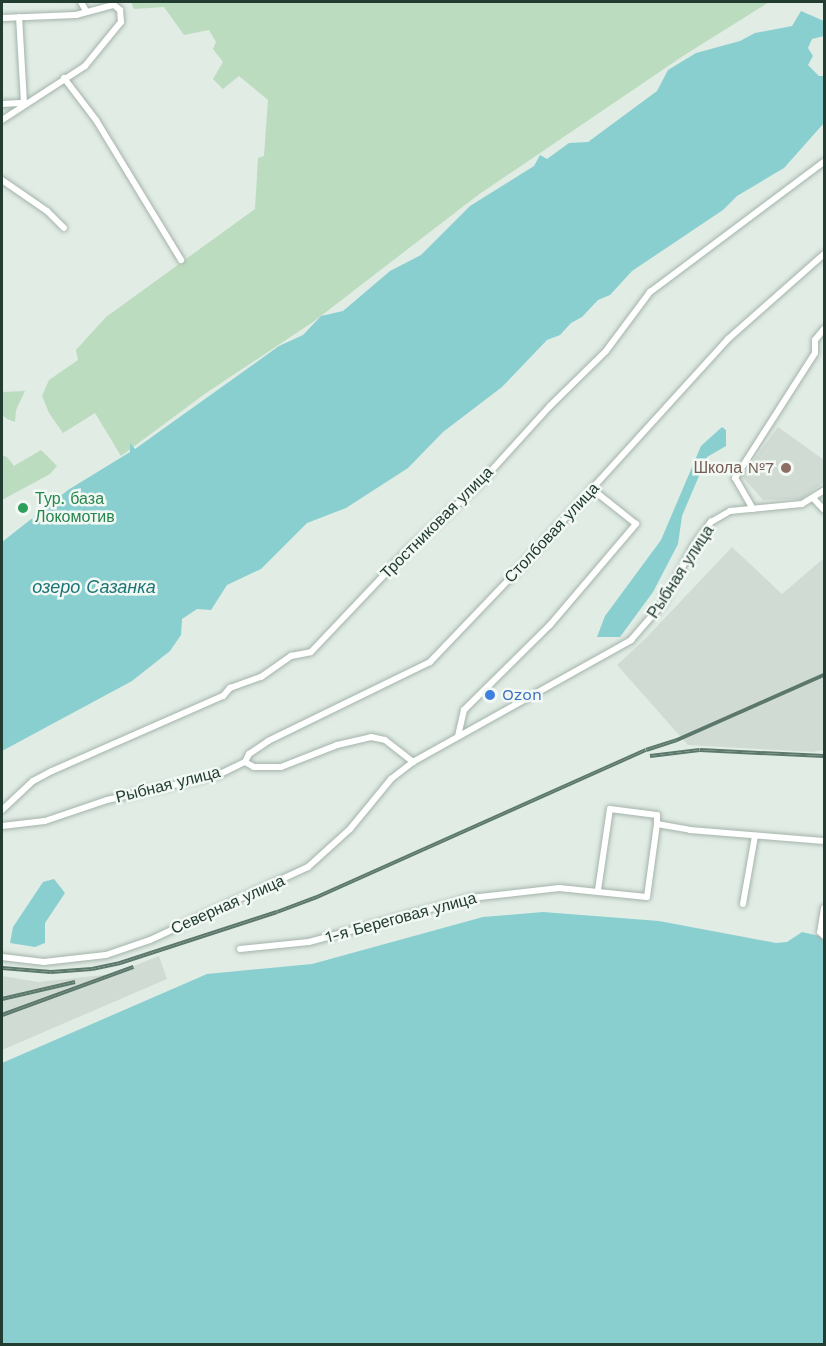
<!DOCTYPE html>
<meta charset="utf-8">
<style>
body{margin:0}
#map{position:relative;width:826px;height:1346px;overflow:hidden;background:#e1ece5;font-family:"Work Sans",sans-serif}
div>[style]{position:absolute}
[style*='--x']{left:calc(var(--x)*1px);top:calc(var(--y)*1px);width:calc(var(--w)*1px);rotate:calc(var(--a)*1deg)}
.built>*{inset:0;background:#d0dbd4}
.green>*{inset:0;background:#bbdcbf}
.water>*{inset:0;background:#8acfd0}
.roads{filter:drop-shadow(0 0 2px #a4b4ab) drop-shadow(0 0 2px #a4b4ab)}
.minor>*{height:6px;margin:-3px;padding:0 3px;transform-origin:3px;border-radius:3px;background:#fff}
.rail>*{height:4px;margin-top:-2px;transform-origin:0;background:repeating-linear-gradient(90deg,#f2f8f4 0 4.5px,#5c786c 0 9px);box-sizing:border-box;border-block:2px solid #5c786c}
.dots>*{width:16px;height:16px;translate:-50% -50%;box-sizing:border-box;border:3px solid #f2f8f4;border-radius:50%}
span{translate:-50% -50%;white-space:nowrap;text-align:center;line-height:1.15;-webkit-text-stroke:5px #f2f8f4;paint-order:stroke}
.education-label{font-size:16px;color:#785e54}
.right{translate:-100% -50%;text-align:right}
.leisure-label{font-size:16px;color:#27864d}
.left{translate:0 -50%;text-align:left}
.street-label{font-size:16px;color:#223c31}
.shop-label{font-size:16px;color:#366cbe}
.water-label{font-size:18px;color:#1d7577;font-style:italic}
.frame{position:absolute;inset:0;border:3px solid #223c31;pointer-events:none}
</style>
<div id="map">
<div class="built">
<i style="clip-path:polygon(778px 427px,824px 460px,824px 482px,802px 499px,763px 500px,742px 476px)"></i>
<i style="clip-path:polygon(732px 547px,782px 594px,824px 558px,824px 750px,812px 752px,688px 745px,617px 665px,646px 638px)"></i>
<i style="clip-path:polygon(159px 956px,167px 979px,2px 1050px,2px 976px,38px 982px,113px 974px)"></i>
</div>
<div class="green">
<i style="clip-path:polygon(131px 2px,769px 2px,683px 56px,478px 195px,313px 322px,206px 393px,121px 456px,95px 413px,63px 433px,49px 413px,42px 396px,49px 380px,78px 360px,76px 350px,106px 317px,255px 209px,258px 158px,264px 156px,268px 100px,239px 76px,223px 89px,213px 79px,223px 62px,213px 49px,216px 42px,209px 30px,184px 35px,164px 7px,134px 9px)"></i>
<i style="clip-path:polygon(25px 391px,16px 410px,15px 422px,7px 419px,2px 415px,2px 392px)"></i>
<i style="clip-path:polygon(41px 450px,57px 466px,50px 474px,2px 500px,2px 455px,7px 457px,14px 466px)"></i>
</div>
<div class="water">
<i style="clip-path:polygon(801px 11px,824px 21px,824px 36px,812px 39px,808px 48px,813px 56px,808px 65px,819px 76px,824px 76px,824px 123px,784px 168px,737px 196px,723px 210px,632px 271px,610px 295px,598px 300px,582px 317px,571px 323px,560px 335px,547px 340px,502px 387px,443px 432px,408px 468px,346px 508px,307px 523px,261px 569px,227px 585px,211px 610px,197px 609px,182px 619px,181px 635px,170px 651px,132px 681px,2px 751px,2px 542px,68px 490px,130px 452px,130px 443px,135px 449px,279px 346px,303px 335px,321px 316px,343px 311px,390px 271px,421px 255px,470px 206px,534px 166px,540px 155px,547px 159px,569px 143px,588px 142px,657px 91px,668px 70px,696px 53px,740px 41px,755px 33px,792px 26px)"></i>
<i style="clip-path:polygon(722px 427px,726px 430px,726px 446px,707px 457px,682px 516px,678px 544px,653px 592px,620px 637px,597px 637px,605px 616px,661px 540px,701px 446px)"></i>
<i style="clip-path:polygon(54px 879px,65px 893px,45px 923px,45px 943px,35px 947px,10px 943px,13px 927px,43px 882px)"></i>
<i style="clip-path:polygon(543px 912px,659px 921px,776px 943px,787px 942px,802px 932px,824px 937px,824px 1344px,2px 1344px,2px 1063px,207px 974px,312px 964px,483px 917px)"></i>
</div>
<div class="roads">
<div class="minor">
<i style="--x:81;--y:2;--w:10;--a:61"></i>
<i style="--x:2;--y:18;--w:74;--a:-2.3"></i>
<i style="--x:76;--y:15;--w:39;--a:-15"></i>
<i style="--x:114;--y:5;--w:8;--a:40"></i>
<i style="--x:120;--y:10;--w:12;--a:85"></i>
<i style="--x:121;--y:22;--w:57;--a:129.3"></i>
<i style="--x:85;--y:66;--w:99;--a:147"></i>
<i style="--x:64;--y:78;--w:53;--a:52.7"></i>
<i style="--x:96;--y:120;--w:164;--a:58.7"></i>
<i style="--x:2;--y:104;--w:22;--a:-3"></i>
<i style="--x:24;--y:103;--w:86;--a:-93.3"></i>
<i style="--x:2;--y:180;--w:55;--a:34.6"></i>
<i style="--x:47;--y:211;--w:24;--a:45"></i>
<i style="--x:813;--y:498;--w:16;--a:47"></i>
<i style="--x:753;--y:509;--w:36;--a:-120"></i>
<i style="--x:735;--y:478;--w:148;--a:-57.4"></i>
<i style="--x:815;--y:353;--w:13;--a:-90"></i>
<i style="--x:815;--y:340;--w:14;--a:-51"></i>
<i style="--x:458;--y:736;--w:27;--a:-77"></i>
<i style="--x:464;--y:710;--w:121;--a:-44.7"></i>
<i style="--x:550;--y:625;--w:133;--a:-49.6"></i>
<i style="--x:636;--y:524;--w:56;--a:-141.5"></i>
<i style="--x:245;--y:762;--w:9;--a:-63"></i>
<i style="--x:249;--y:754;--w:23;--a:-34"></i>
<i style="--x:268;--y:741;--w:180;--a:-26"></i>
<i style="--x:430;--y:662;--w:126;--a:-46.3"></i>
<i style="--x:517;--y:571;--w:314;--a:-47.7"></i>
<i style="--x:728;--y:339;--w:128;--a:-41.5"></i>
<i style="--x:2;--y:810;--w:42;--a:-43.1"></i>
<i style="--x:33;--y:781;--w:21;--a:-28"></i>
<i style="--x:52;--y:771;--w:187;--a:-23.7"></i>
<i style="--x:223;--y:696;--w:11;--a:-49"></i>
<i style="--x:230;--y:688;--w:33;--a:-20"></i>
<i style="--x:261;--y:677;--w:37;--a:-35"></i>
<i style="--x:291;--y:656;--w:20;--a:-11"></i>
<i style="--x:311;--y:652;--w:138;--a:-46.5"></i>
<i style="--x:406;--y:552;--w:103;--a:-43"></i>
<i style="--x:481;--y:482;--w:103;--a:-47.8"></i>
<i style="--x:550;--y:406;--w:78;--a:-44.5"></i>
<i style="--x:606;--y:351;--w:74;--a:-53.3"></i>
<i style="--x:650;--y:292;--w:217;--a:-36.8"></i>
<i style="--x:2;--y:826;--w:43;--a:-6.6"></i>
<i style="--x:45;--y:821;--w:65;--a:-18.7"></i>
<i style="--x:107;--y:800;--w:114;--a:-12.7"></i>
<i style="--x:218;--y:775;--w:30;--a:-26"></i>
<i style="--x:245;--y:762;--w:10;--a:29"></i>
<i style="--x:254;--y:767;--w:27;--a:0"></i>
<i style="--x:281;--y:767;--w:60;--a:-21.4"></i>
<i style="--x:337;--y:745;--w:35;--a:-13"></i>
<i style="--x:371;--y:737;--w:14;--a:12"></i>
<i style="--x:385;--y:740;--w:36;--a:38"></i>
<i style="--x:598;--y:890;--w:82;--a:-81.6"></i>
<i style="--x:610;--y:809;--w:47;--a:7.3"></i>
<i style="--x:657;--y:815;--w:9;--a:90"></i>
<i style="--x:657;--y:824;--w:34;--a:10"></i>
<i style="--x:690;--y:830;--w:134;--a:4.7"></i>
<i style="--x:743;--y:904;--w:69;--a:-80"></i>
<i style="--x:824;--y:908;--w:24;--a:99"></i>
<i style="--x:820;--y:932;--w:6;--a:45"></i>
<i style="--x:240;--y:949;--w:69;--a:-5.8"></i>
<i style="--x:309;--y:942;--w:168;--a:-15.2"></i>
<i style="--x:471;--y:898;--w:89;--a:-6.5"></i>
<i style="--x:559;--y:888;--w:88;--a:5.8"></i>
<i style="--x:647;--y:897;--w:74;--a:-82.2"></i>
<i style="--x:2;--y:957;--w:42;--a:6.8"></i>
<i style="--x:44;--y:962;--w:62;--a:-6.4"></i>
<i style="--x:106;--y:955;--w:46;--a:-18.8"></i>
<i style="--x:150;--y:940;--w:174;--a:-24.8"></i>
<i style="--x:308;--y:867;--w:57;--a:-42.1"></i>
<i style="--x:350;--y:829;--w:65;--a:-50.6"></i>
<i style="--x:391;--y:779;--w:28;--a:-38"></i>
<i style="--x:413;--y:762;--w:250;--a:-29.2"></i>
<i style="--x:631;--y:640;--w:49;--a:-49.1"></i>
<i style="--x:663;--y:603;--w:66;--a:-61.9"></i>
<i style="--x:694;--y:545;--w:29;--a:-54"></i>
<i style="--x:711;--y:522;--w:22;--a:-30"></i>
<i style="--x:730;--y:511;--w:72;--a:-5.6"></i>
<i style="--x:802;--y:504;--w:26;--a:-32"></i>
</div>
</div>
<div class="rail">
<i style="--x:650;--y:756;--w:50;--a:-6.8"></i>
<i style="--x:700;--y:750;--w:124;--a:2.8"></i>
<i style="--x:2;--y:968;--w:49;--a:4.7"></i>
<i style="--x:51;--y:972;--w:41;--a:-4.2"></i>
<i style="--x:92;--y:969;--w:29;--a:-12"></i>
<i style="--x:120;--y:963;--w:165;--a:-18"></i>
<i style="--x:277;--y:912;--w:43;--a:-20.6"></i>
<i style="--x:317;--y:897;--w:360;--a:-24.1"></i>
<i style="--x:646;--y:750;--w:33;--a:-18"></i>
<i style="--x:677;--y:740;--w:161;--a:-23.9"></i>
<i style="--x:2;--y:999;--w:75;--a:-13.1"></i>
<i style="--x:2;--y:1015;--w:140;--a:-20.1"></i>
</div>
<div class="dots">
<i style="left:786px;top:468px;background:#8d6e63"></i>
<i style="left:23px;top:508px;background:#2e9e5b"></i>
<i style="left:490px;top:695px;background:#3f7fe0"></i>
</div>
<div class="education-label">
<span class="right" style="left:774px;top:468px">Школа №7</span>
</div>
<div class="leisure-label">
<span class="left" style="left:35px;top:508px">Тур. база<br>Локомотив</span>
</div>
<div class="street-label">
<span style="left:437px;top:523px;rotate:-45deg">Тростниковая улица</span>
<span style="left:552px;top:533px;rotate:-47deg">Столбовая улица</span>
<span style="left:681px;top:572px;rotate:-57deg">Рыбная улица</span>
<span style="left:168px;top:785px;rotate:-14deg">Рыбная улица</span>
<span style="left:228px;top:905px;rotate:-24deg">Северная улица</span>
<span style="left:401px;top:918px;rotate:-15deg">1-я Береговая улица</span>
</div>
<div class="shop-label">
<span class="left" style="left:502px;top:695px">Ozon</span>
</div>
<div class="water-label">
<span style="left:94px;top:587px">озеро Сазанка</span>
</div>
<div class="frame"></div>
</div>
